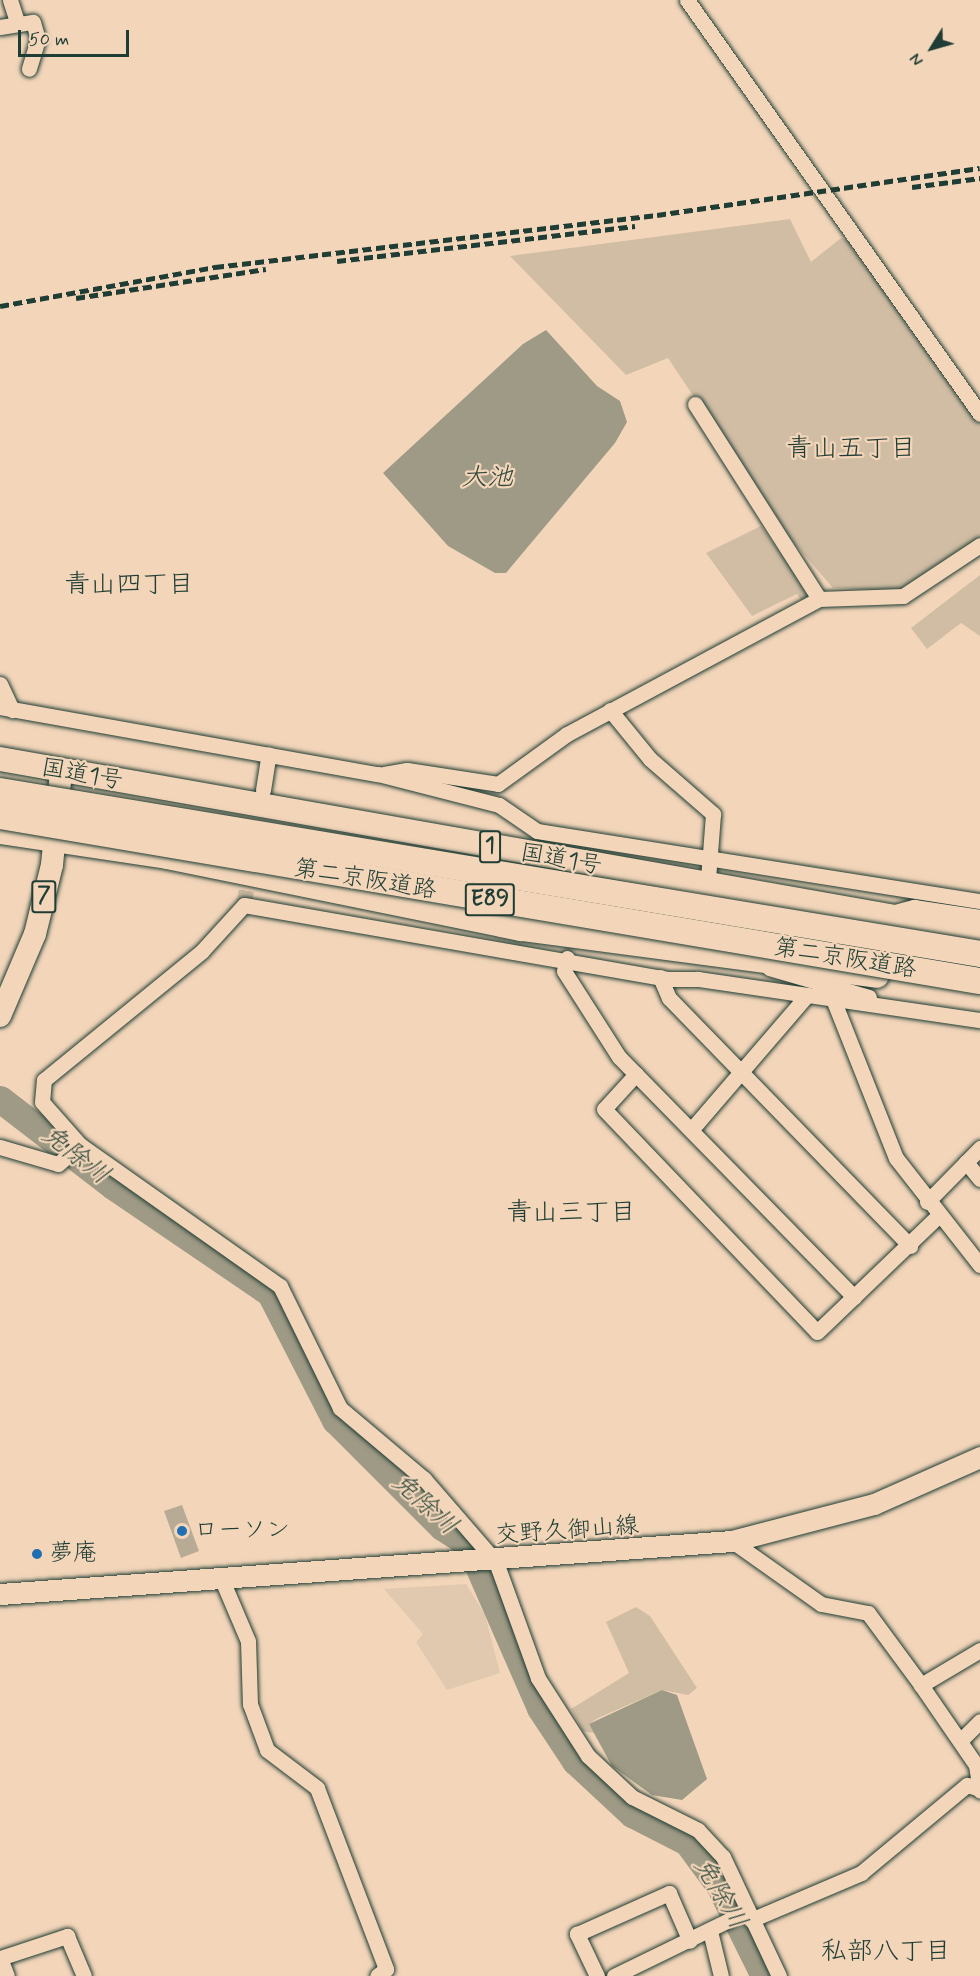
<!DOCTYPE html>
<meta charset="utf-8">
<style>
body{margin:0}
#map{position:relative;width:980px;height:1976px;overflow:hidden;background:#f3d6ba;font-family:Mynerve,"Klee One",sans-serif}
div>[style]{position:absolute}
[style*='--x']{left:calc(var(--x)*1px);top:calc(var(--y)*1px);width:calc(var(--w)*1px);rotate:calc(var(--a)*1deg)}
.built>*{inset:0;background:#e1c9af}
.green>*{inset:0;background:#d1bda4}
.water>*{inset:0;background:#9f9a85}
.river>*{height:27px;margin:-13.5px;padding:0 13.5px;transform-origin:13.5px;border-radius:13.5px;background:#9f9a85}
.building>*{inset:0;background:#b8ab95}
.minor-tunnel>*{height:15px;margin-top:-7.5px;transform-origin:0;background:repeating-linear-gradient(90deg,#c9b79f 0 15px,transparent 0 23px)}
.roads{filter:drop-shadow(0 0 2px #1f3d34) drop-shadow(0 0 2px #1f3d34)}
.minor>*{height:15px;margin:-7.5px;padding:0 7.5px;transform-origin:7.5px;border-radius:7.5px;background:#f3d6ba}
.secondary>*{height:21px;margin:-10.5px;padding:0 10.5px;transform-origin:10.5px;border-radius:10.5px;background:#f3d6ba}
.primary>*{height:22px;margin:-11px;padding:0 11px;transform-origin:11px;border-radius:11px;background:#f3d6ba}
.trunk>*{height:24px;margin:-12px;padding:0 12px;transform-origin:12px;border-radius:12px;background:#f3d6ba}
.rail>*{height:4.5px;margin-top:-2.25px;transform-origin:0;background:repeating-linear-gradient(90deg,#1f3d34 0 9px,transparent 0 13.5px)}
.bridges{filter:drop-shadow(0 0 2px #1f3d34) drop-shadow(0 0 2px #1f3d34)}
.motorway-bridge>*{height:26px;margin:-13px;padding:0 13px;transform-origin:13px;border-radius:13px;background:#f3d6ba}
.dots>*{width:16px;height:16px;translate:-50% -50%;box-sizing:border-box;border:3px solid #f3d6ba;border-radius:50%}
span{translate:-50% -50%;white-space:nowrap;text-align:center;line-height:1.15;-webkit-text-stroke:4.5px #f3d6ba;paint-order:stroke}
.shield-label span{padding:2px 4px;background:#f3d6ba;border:2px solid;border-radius:4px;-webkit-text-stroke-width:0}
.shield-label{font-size:22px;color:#1f3d34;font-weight:700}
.street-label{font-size:24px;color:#1f3d34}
.poi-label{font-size:24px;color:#1f3d34}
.left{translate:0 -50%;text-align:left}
.neighbourhood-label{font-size:26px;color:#1f3d34}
.water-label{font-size:26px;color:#324b40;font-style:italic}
.north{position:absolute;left:902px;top:18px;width:60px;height:60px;-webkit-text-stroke:4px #f3d6ba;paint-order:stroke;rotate:233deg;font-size:16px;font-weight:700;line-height:24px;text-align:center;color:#1f3d34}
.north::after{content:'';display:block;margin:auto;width:21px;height:27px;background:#1f3d34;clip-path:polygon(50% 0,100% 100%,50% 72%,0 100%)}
.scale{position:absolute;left:18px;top:30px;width:111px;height:27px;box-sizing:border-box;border:3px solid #1f3d34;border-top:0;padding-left:8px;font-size:18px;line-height:21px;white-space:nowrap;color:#1f3d34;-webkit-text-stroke:4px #f3d6ba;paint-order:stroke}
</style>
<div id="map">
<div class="built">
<i style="clip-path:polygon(466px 1584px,485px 1615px,500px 1673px,447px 1690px,416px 1642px,423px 1634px,384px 1589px)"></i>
</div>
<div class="green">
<i style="clip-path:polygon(790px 219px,811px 262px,841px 238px,853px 243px,980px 420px,980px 537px,898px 591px,833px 588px,781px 528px,668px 358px,626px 375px,510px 256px)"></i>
<i style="clip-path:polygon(761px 526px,810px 594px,802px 601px,797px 594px,752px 616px,706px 553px)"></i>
<i style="clip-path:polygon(980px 575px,980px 636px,961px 623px,927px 649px,911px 628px)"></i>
<i style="clip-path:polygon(636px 1607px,650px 1616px,697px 1688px,688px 1695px,662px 1690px,598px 1718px,589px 1724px,594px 1733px,583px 1731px,571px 1709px,629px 1673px,606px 1622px)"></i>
</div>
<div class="water">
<i style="clip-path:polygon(546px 330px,597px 386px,620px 401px,627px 422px,615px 443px,506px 573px,495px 573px,448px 546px,383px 473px,523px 344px)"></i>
<i style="clip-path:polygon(662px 1690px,677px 1695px,707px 1779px,682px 1800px,652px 1795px,612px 1766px,589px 1724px)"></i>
</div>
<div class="river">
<i style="--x:0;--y:1099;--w:143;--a:37.6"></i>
<i style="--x:113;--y:1186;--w:190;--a:34.3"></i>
<i style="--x:270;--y:1293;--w:143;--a:62.9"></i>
<i style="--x:335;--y:1420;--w:151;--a:45"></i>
<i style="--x:442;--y:1527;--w:31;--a:32"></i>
<i style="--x:468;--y:1543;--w:180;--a:66.4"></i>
<i style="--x:540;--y:1708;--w:64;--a:56.6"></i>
<i style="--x:575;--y:1761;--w:78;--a:42.9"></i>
<i style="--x:632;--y:1814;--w:62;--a:27"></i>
<i style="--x:687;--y:1842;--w:56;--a:53.7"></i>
<i style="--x:720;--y:1887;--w:99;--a:63.7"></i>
</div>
<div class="building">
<i style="clip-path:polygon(182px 1505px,199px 1551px,181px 1558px,164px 1511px)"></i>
</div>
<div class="minor-tunnel">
<i style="--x:244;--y:905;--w:38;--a:-81"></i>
</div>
<div class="roads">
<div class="minor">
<i style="--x:10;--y:0;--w:22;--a:72"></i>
<i style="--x:687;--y:0;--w:507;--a:54.71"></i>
<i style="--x:0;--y:27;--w:33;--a:-9"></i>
<i style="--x:33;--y:22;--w:18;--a:74"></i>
<i style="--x:38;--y:39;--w:31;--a:107"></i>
<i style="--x:695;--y:404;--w:231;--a:57.5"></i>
<i style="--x:0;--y:684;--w:29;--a:65"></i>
<i style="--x:0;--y:707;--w:384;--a:10.1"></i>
<i style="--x:378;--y:774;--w:125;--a:14.4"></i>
<i style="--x:499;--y:805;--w:46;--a:34.4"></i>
<i style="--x:537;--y:831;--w:448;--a:9"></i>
<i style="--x:610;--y:710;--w:63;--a:50.8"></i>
<i style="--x:650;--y:759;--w:84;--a:41.1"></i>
<i style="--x:713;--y:814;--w:78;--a:94.4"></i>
<i style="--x:384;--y:774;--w:23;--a:-10"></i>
<i style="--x:407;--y:770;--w:92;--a:8.7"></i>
<i style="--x:498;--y:784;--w:85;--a:-35.9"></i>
<i style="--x:567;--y:734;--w:286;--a:-28.2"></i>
<i style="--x:819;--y:599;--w:84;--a:-2"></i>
<i style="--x:903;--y:596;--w:92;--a:-33.5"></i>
<i style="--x:263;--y:790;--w:36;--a:-81"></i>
<i style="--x:891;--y:913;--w:24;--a:-15"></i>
<i style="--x:914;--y:907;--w:67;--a:8.6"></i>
<i style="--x:567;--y:958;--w:13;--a:103"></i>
<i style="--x:564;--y:971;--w:102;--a:57.4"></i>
<i style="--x:619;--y:1057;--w:336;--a:45.6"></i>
<i style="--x:769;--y:968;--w:104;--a:16.2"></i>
<i style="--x:660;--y:977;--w:23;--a:67"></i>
<i style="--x:669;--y:998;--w:346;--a:45.8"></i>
<i style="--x:833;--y:999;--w:171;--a:68.4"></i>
<i style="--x:896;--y:1158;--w:136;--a:51.9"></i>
<i style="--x:636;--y:1074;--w:47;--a:132.4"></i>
<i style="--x:604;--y:1109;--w:308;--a:46.3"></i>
<i style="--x:817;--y:1332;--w:169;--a:-43.8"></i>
<i style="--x:691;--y:1130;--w:178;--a:-49.3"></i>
<i style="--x:0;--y:1147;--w:60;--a:16.3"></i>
<i style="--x:58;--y:1164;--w:29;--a:-41"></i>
<i style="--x:966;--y:1162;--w:22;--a:51"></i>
<i style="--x:927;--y:1202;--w:76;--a:-45.5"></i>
<i style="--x:732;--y:1541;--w:109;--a:35.3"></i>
<i style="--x:821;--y:1604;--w:48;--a:10.8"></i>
<i style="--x:868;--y:1613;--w:89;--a:53.6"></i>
<i style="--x:222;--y:1580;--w:66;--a:66.9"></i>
<i style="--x:248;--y:1641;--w:63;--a:88.2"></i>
<i style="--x:250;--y:1704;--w:49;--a:69.7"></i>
<i style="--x:267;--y:1750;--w:63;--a:37.2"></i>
<i style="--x:317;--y:1788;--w:194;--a:69.1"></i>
<i style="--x:386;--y:1969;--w:11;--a:142"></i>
<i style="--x:980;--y:1650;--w:69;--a:149.3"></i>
<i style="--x:921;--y:1685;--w:97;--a:55.5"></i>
<i style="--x:976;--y:1765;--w:26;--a:81"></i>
<i style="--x:960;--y:1741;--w:28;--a:-45"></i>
<i style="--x:751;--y:1920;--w:120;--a:-23.1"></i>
<i style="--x:861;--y:1873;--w:138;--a:-39.7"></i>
<i style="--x:967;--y:1785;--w:10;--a:17"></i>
<i style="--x:710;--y:1931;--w:46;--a:76.3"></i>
<i style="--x:0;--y:1958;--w:71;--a:-18.2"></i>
<i style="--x:67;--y:1936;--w:43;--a:67"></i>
<i style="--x:0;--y:1958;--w:19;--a:69"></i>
<i style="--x:597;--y:1976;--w:47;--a:-115.5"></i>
<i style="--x:577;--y:1934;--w:101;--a:-24"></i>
<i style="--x:669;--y:1893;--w:52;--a:66.4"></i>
<i style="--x:614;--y:1976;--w:148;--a:-26"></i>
<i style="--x:779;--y:1976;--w:132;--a:-115.2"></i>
<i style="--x:723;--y:1857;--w:37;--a:-133"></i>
<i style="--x:698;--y:1830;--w:74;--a:-153.4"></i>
<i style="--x:632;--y:1797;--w:60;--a:-137"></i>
<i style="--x:588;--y:1756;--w:93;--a:-122.7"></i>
<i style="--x:538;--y:1678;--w:123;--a:-109.9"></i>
<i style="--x:496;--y:1562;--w:110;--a:-130.9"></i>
<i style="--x:424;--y:1479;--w:110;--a:-139.8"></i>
<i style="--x:340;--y:1408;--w:136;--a:-116.2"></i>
<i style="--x:280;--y:1286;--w:245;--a:-144.8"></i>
<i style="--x:80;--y:1145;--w:57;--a:-131.5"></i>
<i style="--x:42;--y:1102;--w:22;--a:-85"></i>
<i style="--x:44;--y:1080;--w:204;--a:-39.2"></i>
<i style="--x:202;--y:951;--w:62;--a:-47.6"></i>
<i style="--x:244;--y:905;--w:431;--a:9.9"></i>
<i style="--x:669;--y:979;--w:29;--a:0"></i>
<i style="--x:698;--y:979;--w:285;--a:8.3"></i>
</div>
<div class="secondary">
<i style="--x:0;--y:1594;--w:734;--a:-4.14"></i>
<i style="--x:732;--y:1541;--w:147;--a:-14.6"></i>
<i style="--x:874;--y:1504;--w:116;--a:-23.9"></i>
</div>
<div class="primary">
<i style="--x:0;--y:1016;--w:89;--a:-66.9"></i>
<i style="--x:35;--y:934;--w:71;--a:-76.2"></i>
<i style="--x:52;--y:865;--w:94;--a:-84.5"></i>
</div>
<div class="trunk">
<i style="--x:0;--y:759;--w:995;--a:10.01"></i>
<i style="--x:0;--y:832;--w:169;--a:8.5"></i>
<i style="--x:167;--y:857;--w:362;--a:11.5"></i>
<i style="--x:522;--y:929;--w:358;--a:7.5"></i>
</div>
</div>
<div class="rail">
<i style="--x:912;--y:187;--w:69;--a:-7.5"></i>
<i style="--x:337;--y:261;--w:300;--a:-6.7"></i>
<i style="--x:76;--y:298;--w:192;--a:-8.7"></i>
<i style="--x:0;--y:306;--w:219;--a:-10.3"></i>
<i style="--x:215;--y:267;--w:445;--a:-6.7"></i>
<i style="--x:657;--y:215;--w:326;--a:-8.3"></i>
</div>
<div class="bridges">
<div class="motorway-bridge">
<i style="--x:0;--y:791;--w:993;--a:9.44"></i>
<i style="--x:0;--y:816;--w:994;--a:9.56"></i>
</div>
</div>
<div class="dots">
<i style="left:182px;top:1531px;background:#1f6fb2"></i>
<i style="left:37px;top:1554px;background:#1f6fb2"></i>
</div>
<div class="shield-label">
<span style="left:490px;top:847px">1</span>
<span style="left:44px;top:897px">7</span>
<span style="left:490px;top:900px">E89</span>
</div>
<div class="street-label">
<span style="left:82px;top:775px;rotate:10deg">国道1号</span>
<span style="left:561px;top:860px;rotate:10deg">国道1号</span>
<span style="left:365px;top:880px;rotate:9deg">第二京阪道路</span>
<span style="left:845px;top:959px;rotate:9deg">第二京阪道路</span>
<span style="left:567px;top:1531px;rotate:-4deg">交野久御山線</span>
</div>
<div class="poi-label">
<span class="left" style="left:194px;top:1531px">ローソン</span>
<span class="left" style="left:49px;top:1554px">夢庵</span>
</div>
<div class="neighbourhood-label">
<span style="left:851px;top:450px">青山五丁目</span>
<span style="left:129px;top:586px">青山四丁目</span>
<span style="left:571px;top:1214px">青山三丁目</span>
<span style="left:886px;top:1953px">私部八丁目</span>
</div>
<div class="water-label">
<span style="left:487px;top:479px">大池</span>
<span style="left:75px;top:1156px;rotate:38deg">免除川</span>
<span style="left:424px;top:1505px;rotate:42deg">免除川</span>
<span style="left:719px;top:1894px;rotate:59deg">免除川</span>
</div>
<div class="north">N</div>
<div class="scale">50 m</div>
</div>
